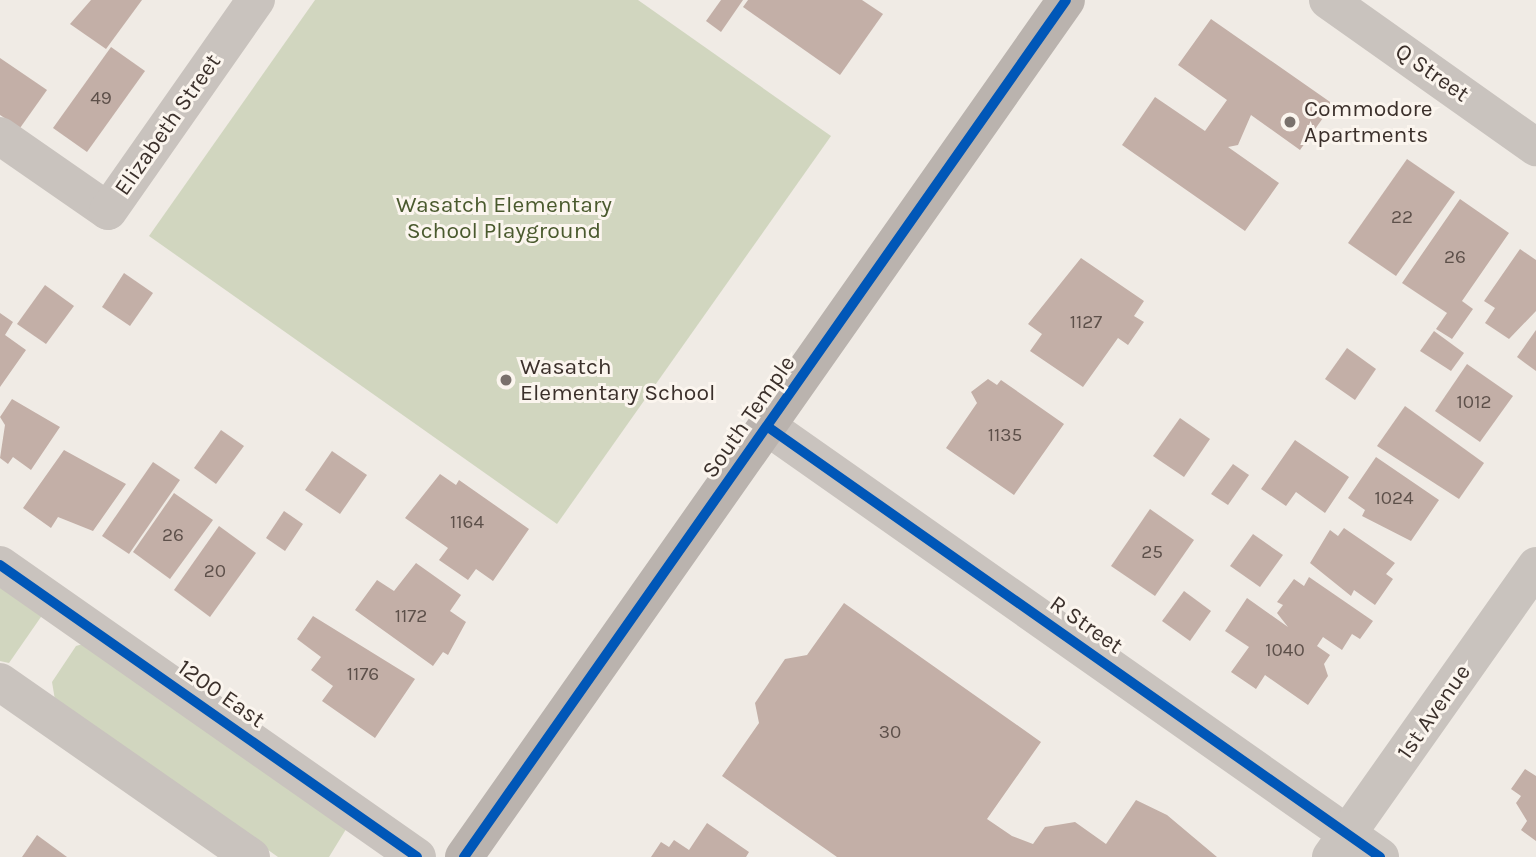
<!DOCTYPE html>
<style>
body{margin:0}
#map{position:relative;width:1536px;height:857px;overflow:hidden;background:#f0ebe5;font-family:Karla,sans-serif}
div>[style]{position:absolute}
[style*='--x']{left:calc(var(--x)*1px);top:calc(var(--y)*1px);width:calc(var(--w)*1px);rotate:calc(var(--a)*1deg)}
.green>*{inset:0;background:#d1d6bf}
.building>*{inset:0;background:#c3afa7}
.minor>*{height:38px;margin:-19px;padding:0 19px;transform-origin:19px;border-radius:19px;background:#c9c3be}
.secondary>*{height:38px;margin:-19px;padding:0 19px;transform-origin:19px;border-radius:19px;background:#bab3ae}
.cycleway>*{height:10px;margin:-5px;padding:0 5px;transform-origin:5px;border-radius:5px;background:#0057b8}
.dots>*{width:19px;height:19px;translate:-50% -50%;box-sizing:border-box;border:4px solid #fbf5ee;border-radius:50%}
span{translate:-50% -50%;white-space:nowrap;text-align:center;line-height:1.15;-webkit-text-stroke:6px #fbf5ee;paint-order:stroke}
.number-label{font-size:19px;color:#5d504a}
.number-label span{-webkit-text-stroke-width:0}
.street-label{font-size:23px;color:#3b302b}
.poi-label{font-size:23px;color:#3b302b}
.left{translate:0 -50%;text-align:left}
.park-label{font-size:23px;color:#4a5a2e}
</style>
<div id="map">
<div class="green">
<i style="clip-path:polygon(315px 0,638px 0,831px 136px,557px 524px,149px 236px)"></i>
<i style="clip-path:polygon(0 578px,43px 614px,9px 663px,0 661px)"></i>
<i style="clip-path:polygon(86px 643px,348px 826px,329px 857px,278px 857px,55px 700px,52px 682px,76px 646px)"></i>
</div>
<div class="building">
<i style="clip-path:polygon(91px 0,142px 0,106px 49px,70px 24px)"></i>
<i style="clip-path:polygon(721px 0,743px 0,721px 32px,706px 21px)"></i>
<i style="clip-path:polygon(748px 0,862px 0,883px 14px,840px 75px,743px 7px)"></i>
<i style="clip-path:polygon(1211px 19px,1333px 104px,1300px 150px,1251px 115px,1238px 145px,1228px 147px,1279px 183px,1245px 231px,1122px 145px,1155px 97px,1205px 131px,1227px 100px,1178px 65px)"></i>
<i style="clip-path:polygon(111px 47px,145px 71px,87px 152px,53px 128px)"></i>
<i style="clip-path:polygon(0 58px,47px 90px,20px 128px,0 115px)"></i>
<i style="clip-path:polygon(1407px 159px,1455px 192px,1396px 276px,1348px 243px)"></i>
<i style="clip-path:polygon(1460px 199px,1509px 233px,1462px 301px,1473px 309px,1452px 339px,1436px 329px,1447px 313px,1402px 283px)"></i>
<i style="clip-path:polygon(1520px 249px,1536px 260px,1536px 311px,1509px 339px,1485px 323px,1495px 308px,1484px 301px)"></i>
<i style="clip-path:polygon(1081px 258px,1144px 301px,1134px 316px,1144px 322px,1128px 345px,1118px 338px,1083px 387px,1030px 351px,1042px 334px,1028px 324px)"></i>
<i style="clip-path:polygon(124px 273px,153px 293px,130px 326px,102px 307px)"></i>
<i style="clip-path:polygon(45px 285px,74px 306px,46px 344px,17px 324px)"></i>
<i style="clip-path:polygon(0 313px,13px 322px,5px 335px,26px 350px,0 387px)"></i>
<i style="clip-path:polygon(1536px 330px,1536px 371px,1517px 357px)"></i>
<i style="clip-path:polygon(1434px 331px,1464px 353px,1451px 371px,1420px 351px)"></i>
<i style="clip-path:polygon(1347px 348px,1376px 369px,1355px 400px,1325px 379px)"></i>
<i style="clip-path:polygon(1467px 364px,1513px 396px,1480px 442px,1435px 411px)"></i>
<i style="clip-path:polygon(988px 379px,997px 385px,1001px 380px,1064px 424px,1014px 495px,946px 448px,977px 403px,971px 392px)"></i>
<i style="clip-path:polygon(12px 399px,60px 427px,31px 470px,13px 457px,8px 464px,0 458px,5px 425px,0 417px)"></i>
<i style="clip-path:polygon(1405px 406px,1484px 463px,1459px 499px,1377px 446px)"></i>
<i style="clip-path:polygon(1180px 418px,1210px 439px,1184px 477px,1153px 456px)"></i>
<i style="clip-path:polygon(221px 430px,244px 446px,216px 484px,194px 468px)"></i>
<i style="clip-path:polygon(1295px 440px,1349px 477px,1325px 513px,1296px 492px,1286px 506px,1261px 489px)"></i>
<i style="clip-path:polygon(64px 450px,126px 484px,93px 531px,58px 517px,51px 528px,23px 508px)"></i>
<i style="clip-path:polygon(332px 451px,367px 475px,340px 514px,305px 490px)"></i>
<i style="clip-path:polygon(1376px 457px,1439px 500px,1411px 541px,1362px 516px,1365px 510px,1348px 498px)"></i>
<i style="clip-path:polygon(153px 462px,180px 480px,129px 554px,102px 536px)"></i>
<i style="clip-path:polygon(1233px 464px,1249px 475px,1228px 505px,1211px 494px)"></i>
<i style="clip-path:polygon(440px 474px,456px 485px,459px 480px,529px 529px,493px 581px,476px 569px,468px 580px,439px 560px,448px 548px,405px 518px)"></i>
<i style="clip-path:polygon(174px 493px,213px 520px,170px 579px,133px 552px)"></i>
<i style="clip-path:polygon(1150px 509px,1194px 540px,1155px 596px,1111px 566px)"></i>
<i style="clip-path:polygon(284px 511px,303px 524px,285px 551px,266px 538px)"></i>
<i style="clip-path:polygon(219px 526px,256px 553px,210px 617px,174px 590px)"></i>
<i style="clip-path:polygon(1344px 528px,1395px 563px,1386px 574px,1393px 579px,1375px 605px,1354px 590px,1351px 596px,1310px 563px,1330px 530px,1338px 536px)"></i>
<i style="clip-path:polygon(1253px 534px,1283px 555px,1260px 587px,1230px 566px)"></i>
<i style="clip-path:polygon(416px 563px,461px 595px,450px 611px,466px 622px,448px 655px,443px 652px,433px 666px,355px 610px,377px 580px,394px 591px)"></i>
<i style="clip-path:polygon(1309px 577px,1373px 621px,1360px 639px,1352px 634px,1342px 650px,1323px 637px,1317px 646px,1330px 655px,1324px 664px,1328px 676px,1308px 705px,1265px 675px,1256px 689px,1231px 672px,1249px 647px,1225px 631px,1247px 598px,1288px 627px,1277px 613px,1283px 605px,1277px 602px,1294px 579px,1304px 586px)"></i>
<i style="clip-path:polygon(1184px 591px,1211px 611px,1190px 641px,1162px 621px)"></i>
<i style="clip-path:polygon(844px 603px,1041px 742px,987px 819px,1012px 836px,1033px 844px,1045px 827px,1075px 822px,1106px 844px,1136px 800px,1167px 815px,1217px 857px,837px 857px,722px 776px,759px 723px,755px 703px,785px 659px,807px 655px)"></i>
<i style="clip-path:polygon(313px 616px,415px 679px,375px 738px,322px 701px,333px 686px,311px 670px,321px 657px,297px 639px)"></i>
<i style="clip-path:polygon(1525px 769px,1536px 776px,1536px 841px,1521px 830px,1527px 821px,1516px 803px,1521px 796px,1511px 789px)"></i>
<i style="clip-path:polygon(707px 823px,749px 852px,746px 857px,651px 857px,661px 842px,669px 847px,674px 840px,689px 850px)"></i>
<i style="clip-path:polygon(37px 835px,67px 857px,22px 857px)"></i>
</div>
<div class="minor">
<i style="--x:1328;--y:0;--w:255;--a:35.3"></i>
<i style="--x:0;--y:136;--w:131;--a:34.8"></i>
<i style="--x:108;--y:211;--w:258;--a:-55"></i>
<i style="--x:768;--y:427;--w:748;--a:35.09"></i>
<i style="--x:0;--y:565;--w:509;--a:35"></i>
<i style="--x:0;--y:682;--w:306;--a:34.9"></i>
<i style="--x:1331;--y:857;--w:356;--a:-54.8"></i>
</div>
<div class="secondary">
<i style="--x:464;--y:857;--w:1047;--a:-54.91"></i>
</div>
<div class="cycleway">
<i style="--x:768;--y:427;--w:748;--a:35.09"></i>
<i style="--x:0;--y:565;--w:509;--a:35"></i>
<i style="--x:464;--y:857;--w:1047;--a:-54.91"></i>
</div>
<div class="dots">
<i style="left:1290px;top:122px;background:#7a716c"></i>
<i style="left:506px;top:380px;background:#7a716c"></i>
</div>
<div class="number-label">
<span style="left:101px;top:99px">49</span>
<span style="left:1402px;top:218px">22</span>
<span style="left:1455px;top:258px">26</span>
<span style="left:1086px;top:323px">1127</span>
<span style="left:1474px;top:403px">1012</span>
<span style="left:1005px;top:436px">1135</span>
<span style="left:1394px;top:499px">1024</span>
<span style="left:467px;top:523px">1164</span>
<span style="left:173px;top:536px">26</span>
<span style="left:1152px;top:553px">25</span>
<span style="left:215px;top:572px">20</span>
<span style="left:411px;top:617px">1172</span>
<span style="left:1285px;top:651px">1040</span>
<span style="left:363px;top:675px">1176</span>
<span style="left:890px;top:733px">30</span>
</div>
<div class="street-label">
<span style="left:1432px;top:73px;rotate:35deg">Q Street</span>
<span style="left:168px;top:125px;rotate:-55deg">Elizabeth Street</span>
<span style="left:749px;top:417px;rotate:-55deg">South Temple</span>
<span style="left:1086px;top:625px;rotate:35deg">R Street</span>
<span style="left:221px;top:694px;rotate:35deg">1200 East</span>
<span style="left:1434px;top:712px;rotate:-55deg">1st Avenue</span>
</div>
<div class="poi-label">
<span class="left" style="left:1304px;top:122px">Commodore<br>Apartments</span>
<span class="left" style="left:520px;top:380px">Wasatch<br>Elementary School</span>
</div>
<div class="park-label">
<span style="left:504px;top:218px">Wasatch Elementary<br>School Playground</span>
</div>
</div>
